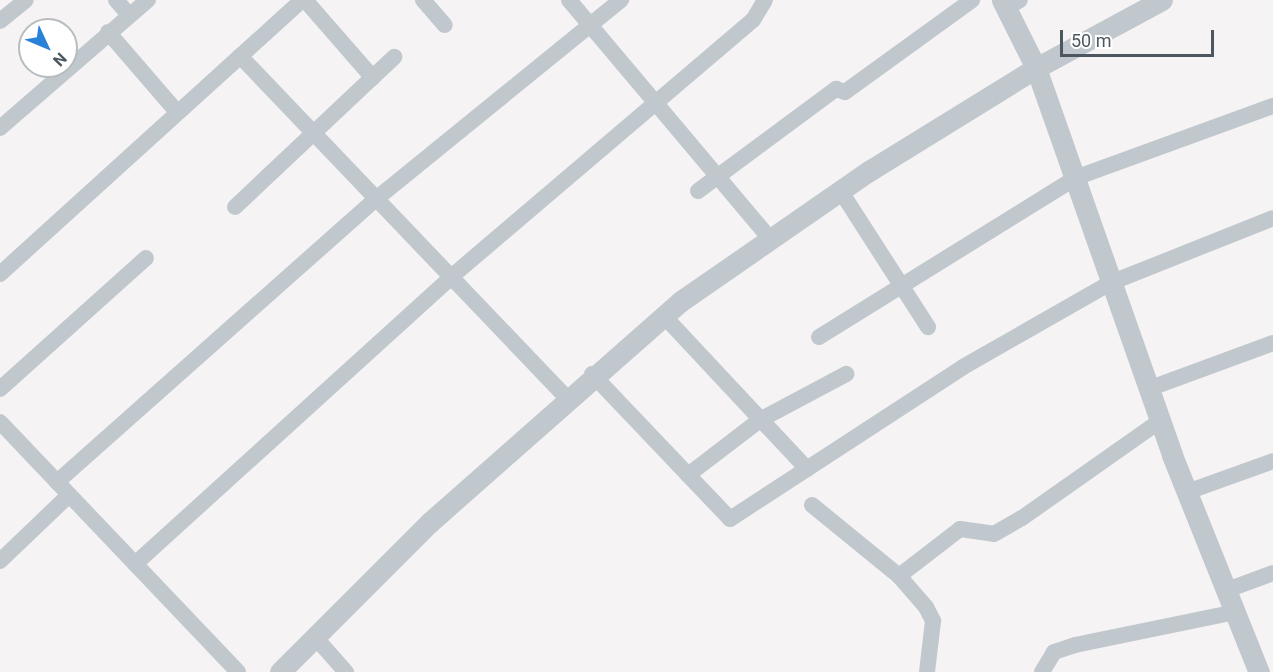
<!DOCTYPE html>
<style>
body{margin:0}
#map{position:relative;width:1273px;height:672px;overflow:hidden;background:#f5f3f3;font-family:Roboto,sans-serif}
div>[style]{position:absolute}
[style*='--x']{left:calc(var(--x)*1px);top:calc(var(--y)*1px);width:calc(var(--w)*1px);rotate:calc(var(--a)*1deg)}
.minor>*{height:16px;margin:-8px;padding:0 8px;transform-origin:8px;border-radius:8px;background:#c0c8ce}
.tertiary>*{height:21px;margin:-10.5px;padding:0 10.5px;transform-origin:10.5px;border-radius:10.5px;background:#c0c8ce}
span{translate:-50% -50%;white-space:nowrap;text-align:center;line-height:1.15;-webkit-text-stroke:5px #fff;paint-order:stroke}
.north{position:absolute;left:18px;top:18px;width:60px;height:60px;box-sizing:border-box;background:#fff;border:2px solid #b7bcbf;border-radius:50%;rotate:134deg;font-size:16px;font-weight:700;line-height:24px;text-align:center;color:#4c575f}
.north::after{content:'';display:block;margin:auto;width:21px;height:27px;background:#2981d9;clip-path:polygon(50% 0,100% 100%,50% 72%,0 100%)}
.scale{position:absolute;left:1060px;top:30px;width:154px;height:27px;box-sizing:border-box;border:3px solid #4c575f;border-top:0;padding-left:8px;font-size:18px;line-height:21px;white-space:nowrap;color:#4c575f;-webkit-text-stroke:4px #fff;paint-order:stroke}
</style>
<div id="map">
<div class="minor">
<i style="--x:116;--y:0;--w:20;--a:49"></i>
<i style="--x:305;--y:0;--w:103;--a:48.9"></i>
<i style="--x:423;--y:0;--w:33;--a:49"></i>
<i style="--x:569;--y:0;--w:309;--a:49.9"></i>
<i style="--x:1006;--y:8;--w:16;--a:-30"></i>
<i style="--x:0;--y:21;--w:33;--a:-39"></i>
<i style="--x:108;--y:32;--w:106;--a:49.2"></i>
<i style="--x:240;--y:56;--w:472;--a:46.3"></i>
<i style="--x:0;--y:128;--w:196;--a:-40.9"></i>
<i style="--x:840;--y:190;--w:163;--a:57.3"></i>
<i style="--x:698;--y:191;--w:172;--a:-36.5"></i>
<i style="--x:836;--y:89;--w:9;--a:18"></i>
<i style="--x:845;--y:92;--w:157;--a:-35.9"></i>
<i style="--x:235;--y:207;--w:219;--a:-43.3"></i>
<i style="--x:0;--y:274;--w:408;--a:-42.2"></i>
<i style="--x:663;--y:315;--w:211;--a:46.9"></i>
<i style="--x:819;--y:337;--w:301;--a:-31.8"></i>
<i style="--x:1075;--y:178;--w:211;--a:-20"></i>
<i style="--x:592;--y:374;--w:200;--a:46.4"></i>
<i style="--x:730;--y:519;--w:278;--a:-33.1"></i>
<i style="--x:963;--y:367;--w:169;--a:-29.7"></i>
<i style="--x:1110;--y:283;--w:175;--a:-21.7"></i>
<i style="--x:0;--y:389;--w:196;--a:-41.9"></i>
<i style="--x:1148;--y:389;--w:133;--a:-20.2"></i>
<i style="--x:0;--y:422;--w:345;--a:46.4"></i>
<i style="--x:688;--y:475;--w:91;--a:-37.4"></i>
<i style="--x:760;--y:420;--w:98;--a:-28.1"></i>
<i style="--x:57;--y:482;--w:426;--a:-41.6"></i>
<i style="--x:376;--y:199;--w:316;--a:-39.1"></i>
<i style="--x:1187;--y:492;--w:91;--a:-19.8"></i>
<i style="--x:812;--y:505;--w:112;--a:39.2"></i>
<i style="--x:899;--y:576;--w:41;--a:48.9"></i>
<i style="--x:926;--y:607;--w:16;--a:63"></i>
<i style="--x:933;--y:621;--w:51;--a:96.7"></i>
<i style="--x:0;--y:561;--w:95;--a:-43.7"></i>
<i style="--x:135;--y:564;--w:427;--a:-42.2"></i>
<i style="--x:451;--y:277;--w:397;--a:-40.4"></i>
<i style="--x:753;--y:20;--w:23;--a:-59"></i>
<i style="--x:899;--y:576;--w:77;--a:-37.6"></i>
<i style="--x:960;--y:529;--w:34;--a:8"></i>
<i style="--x:994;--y:534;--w:32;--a:-30"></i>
<i style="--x:1022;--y:518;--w:169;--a:-35.1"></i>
<i style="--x:1227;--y:590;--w:49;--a:-20.3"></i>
<i style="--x:315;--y:637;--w:47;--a:48.5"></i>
<i style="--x:1042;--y:672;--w:23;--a:-59"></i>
<i style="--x:1054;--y:652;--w:22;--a:-18"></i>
<i style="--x:1075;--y:645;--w:164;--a:-11.6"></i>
</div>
<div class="tertiary">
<i style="--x:1002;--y:0;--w:76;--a:63.4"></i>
<i style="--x:1036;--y:68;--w:410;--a:70.6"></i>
<i style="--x:1172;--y:455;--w:234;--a:68.2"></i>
<i style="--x:280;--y:672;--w:211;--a:-45"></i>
<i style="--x:429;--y:523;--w:336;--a:-41.4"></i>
<i style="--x:681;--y:301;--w:229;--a:-34.7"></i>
<i style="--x:869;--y:171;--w:196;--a:-31.7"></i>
<i style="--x:1036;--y:68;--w:143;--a:-28.4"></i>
</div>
<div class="north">N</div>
<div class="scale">50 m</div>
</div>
